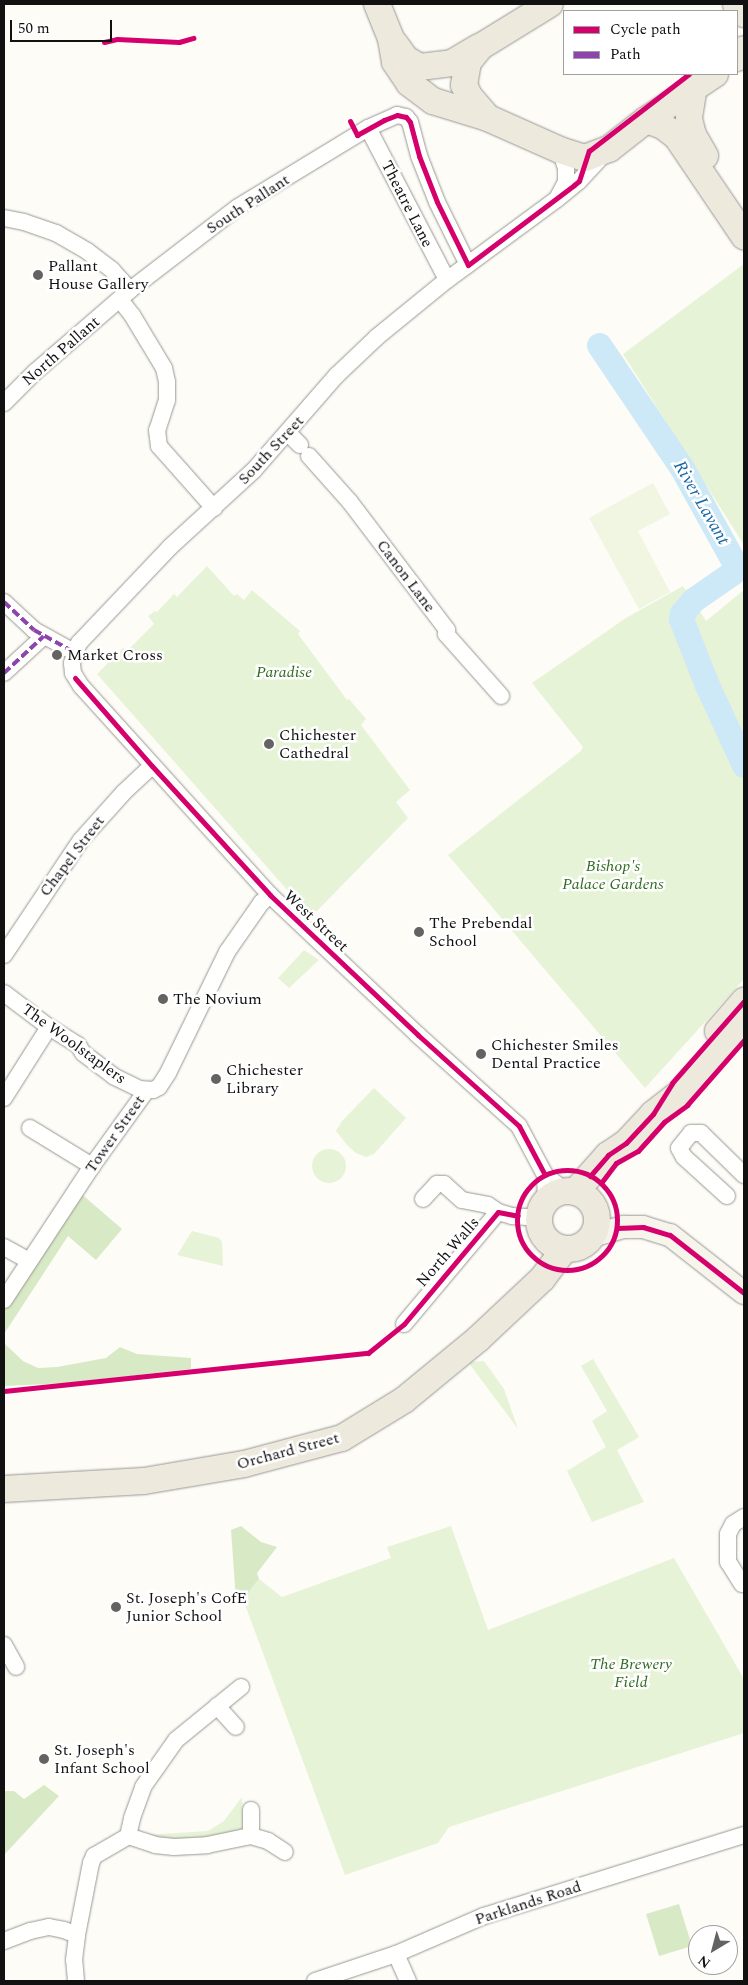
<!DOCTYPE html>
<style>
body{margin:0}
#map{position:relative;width:748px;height:1985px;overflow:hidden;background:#fdfcf7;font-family:Spectral,serif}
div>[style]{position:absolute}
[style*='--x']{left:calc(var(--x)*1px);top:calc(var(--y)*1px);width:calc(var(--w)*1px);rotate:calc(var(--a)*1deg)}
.green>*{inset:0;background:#e7f3d7}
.round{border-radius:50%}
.forest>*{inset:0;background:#d8eac5}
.pitch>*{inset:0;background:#f0f6e1}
.stream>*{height:4.5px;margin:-2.25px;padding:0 2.25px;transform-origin:2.25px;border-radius:2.25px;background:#cde8f7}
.river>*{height:25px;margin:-12.5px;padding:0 12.5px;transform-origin:12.5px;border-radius:12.5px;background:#cde8f7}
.roads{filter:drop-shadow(0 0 1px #979795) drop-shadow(0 0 1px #979795)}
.street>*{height:16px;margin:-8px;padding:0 8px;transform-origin:8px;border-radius:8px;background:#fffffe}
.secondary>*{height:22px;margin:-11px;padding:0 11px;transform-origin:11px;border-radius:11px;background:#f6f4eb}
.primary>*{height:26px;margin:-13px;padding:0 13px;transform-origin:13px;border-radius:13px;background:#ede9dc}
.primary>.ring{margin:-13px;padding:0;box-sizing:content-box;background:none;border:26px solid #ede9dc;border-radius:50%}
.quiet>*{height:4px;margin-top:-2px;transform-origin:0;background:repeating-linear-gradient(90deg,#8e44ad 0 8px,transparent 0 12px)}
.cycleway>*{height:5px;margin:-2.5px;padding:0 2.5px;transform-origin:2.5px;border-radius:2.5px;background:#d6006c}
.cycleway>.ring{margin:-2.5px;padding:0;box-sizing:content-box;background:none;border:5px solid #d6006c;border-radius:50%}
.dots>*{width:14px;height:14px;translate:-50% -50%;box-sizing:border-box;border:2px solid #fff;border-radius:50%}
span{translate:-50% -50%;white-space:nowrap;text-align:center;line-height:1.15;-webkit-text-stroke:5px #fff;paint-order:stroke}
.street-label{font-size:16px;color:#111}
.poi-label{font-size:16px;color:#111}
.left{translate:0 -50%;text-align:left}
.park-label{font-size:16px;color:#2f6b1f;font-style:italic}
.water-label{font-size:18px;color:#1768a6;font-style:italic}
.frame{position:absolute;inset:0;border:5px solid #111;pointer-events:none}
.legend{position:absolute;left:563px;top:10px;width:175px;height:65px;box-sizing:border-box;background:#fff;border:1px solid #a0a0a0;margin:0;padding:6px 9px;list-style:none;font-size:15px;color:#111}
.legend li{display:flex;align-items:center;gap:10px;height:25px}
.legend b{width:25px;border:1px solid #a0a0a0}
.north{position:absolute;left:688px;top:1925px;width:50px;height:50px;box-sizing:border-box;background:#fff;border:1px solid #a0a0a0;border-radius:50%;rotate:217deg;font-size:14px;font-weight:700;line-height:20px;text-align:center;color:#111}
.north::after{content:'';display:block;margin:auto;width:18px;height:22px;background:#646362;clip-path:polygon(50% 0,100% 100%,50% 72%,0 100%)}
.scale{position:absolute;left:10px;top:20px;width:102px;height:22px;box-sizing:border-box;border:2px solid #111;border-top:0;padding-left:6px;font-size:15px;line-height:18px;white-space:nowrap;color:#111;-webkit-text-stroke:4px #fff;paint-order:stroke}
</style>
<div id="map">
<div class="green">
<i style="clip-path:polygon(744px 264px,744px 545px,623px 354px)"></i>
<i style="clip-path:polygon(207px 566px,234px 596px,237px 594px,244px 600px,252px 590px,300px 631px,298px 634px,347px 700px,349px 699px,366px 719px,361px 725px,410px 790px,396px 802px,408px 818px,311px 917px,97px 674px,123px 648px,127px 651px,154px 624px,148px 616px,155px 611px,157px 612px,174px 594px,177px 597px)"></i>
<i style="clip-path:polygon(683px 586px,706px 621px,744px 590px,744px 979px,645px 1088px,448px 855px,581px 751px,583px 747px,532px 683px,626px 618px)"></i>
<i style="clip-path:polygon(304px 950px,319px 960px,289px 988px,278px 978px)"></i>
<i style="clip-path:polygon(374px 1088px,406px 1118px,374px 1154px,366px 1157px,356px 1153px,347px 1145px,336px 1131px,342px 1121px)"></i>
<i class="round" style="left:312px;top:1149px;width:34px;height:34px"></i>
<i style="clip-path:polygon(192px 1231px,219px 1238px,222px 1242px,223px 1266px,177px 1255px)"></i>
<i style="clip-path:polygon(593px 1359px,639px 1437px,617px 1450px,644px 1502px,592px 1522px,567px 1471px,606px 1447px,592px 1421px,607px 1411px,581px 1366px)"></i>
<i style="clip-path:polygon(484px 1361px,504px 1389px,518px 1429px,468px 1362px)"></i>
<i style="clip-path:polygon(451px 1526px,488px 1630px,674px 1558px,744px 1679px,744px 1733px,449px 1827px,438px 1843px,345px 1875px,243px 1599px,259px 1579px,282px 1597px,391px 1558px,387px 1547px)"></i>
<i style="clip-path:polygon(242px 1797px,243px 1832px,174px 1843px,144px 1835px,208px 1831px,224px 1821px)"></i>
</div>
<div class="forest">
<i style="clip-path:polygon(78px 1191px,122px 1229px,96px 1260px,68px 1236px,4px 1334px,4px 1304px)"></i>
<i style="clip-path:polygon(4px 1343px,23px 1361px,38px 1368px,57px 1367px,106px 1358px,120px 1347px,137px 1354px,191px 1358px,191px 1369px,68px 1383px,4px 1386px)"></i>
<i style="clip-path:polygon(241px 1526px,261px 1542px,277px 1547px,257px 1573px,259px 1579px,243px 1599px,236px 1600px,231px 1530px)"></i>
<i style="clip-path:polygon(44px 1785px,59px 1796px,4px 1855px,4px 1791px,14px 1791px,24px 1799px)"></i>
<i style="clip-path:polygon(679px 1904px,692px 1946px,659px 1956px,646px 1914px)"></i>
</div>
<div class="pitch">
<i style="clip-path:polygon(653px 483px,670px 514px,638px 531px,670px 592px,639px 609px,589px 518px)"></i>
</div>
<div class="stream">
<i style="--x:599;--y:345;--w:4;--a:-27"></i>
</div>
<div class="river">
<i style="--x:599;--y:345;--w:148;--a:56"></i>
<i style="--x:682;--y:468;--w:110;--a:61.1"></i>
<i style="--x:735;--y:564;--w:9;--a:108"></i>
<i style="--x:732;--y:573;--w:47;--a:145.3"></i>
<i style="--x:693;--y:600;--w:17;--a:130"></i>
<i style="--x:682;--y:613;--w:6;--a:99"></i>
<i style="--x:681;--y:619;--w:71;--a:68.5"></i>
<i style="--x:707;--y:685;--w:88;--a:65.2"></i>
</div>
<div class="roads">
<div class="street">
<i style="--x:368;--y:128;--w:171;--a:62.5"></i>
<i style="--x:558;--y:197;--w:17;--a:-62"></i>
<i style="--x:566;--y:182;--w:14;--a:-90"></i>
<i style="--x:566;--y:168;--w:19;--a:-108"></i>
<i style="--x:4;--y:218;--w:20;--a:11"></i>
<i style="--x:24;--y:222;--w:34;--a:19"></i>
<i style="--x:56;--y:233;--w:36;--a:30"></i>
<i style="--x:87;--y:251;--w:31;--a:37"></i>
<i style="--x:112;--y:270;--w:27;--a:48"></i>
<i style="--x:121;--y:301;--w:18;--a:52"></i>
<i style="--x:132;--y:315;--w:62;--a:58.9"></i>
<i style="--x:164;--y:368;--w:14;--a:78"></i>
<i style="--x:167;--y:382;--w:18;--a:90"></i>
<i style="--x:167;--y:400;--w:32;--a:108"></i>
<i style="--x:157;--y:430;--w:16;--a:83"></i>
<i style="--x:159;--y:446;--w:83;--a:48.4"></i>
<i style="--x:4;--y:403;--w:44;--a:-45"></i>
<i style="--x:35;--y:372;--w:125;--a:-40.8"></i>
<i style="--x:130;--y:290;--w:136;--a:-37.5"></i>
<i style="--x:238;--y:207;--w:152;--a:-31.3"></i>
<i style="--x:368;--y:128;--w:32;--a:-24"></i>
<i style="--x:397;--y:115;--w:9;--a:13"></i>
<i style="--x:406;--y:117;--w:6;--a:51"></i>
<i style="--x:410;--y:122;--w:35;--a:75"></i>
<i style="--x:419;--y:156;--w:49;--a:68.6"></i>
<i style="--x:437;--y:202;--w:70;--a:63.8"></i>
<i style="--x:288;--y:433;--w:17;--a:45"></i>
<i style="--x:309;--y:456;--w:62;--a:48.3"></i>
<i style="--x:350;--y:502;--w:161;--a:52.8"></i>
<i style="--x:447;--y:630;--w:4;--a:104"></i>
<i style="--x:446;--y:634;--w:83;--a:48.4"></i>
<i style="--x:4;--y:602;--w:41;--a:43"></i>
<i style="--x:34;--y:630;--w:46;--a:28.8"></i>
<i style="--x:4;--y:673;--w:54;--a:-42.8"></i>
<i style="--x:4;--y:955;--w:138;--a:-56.2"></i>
<i style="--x:81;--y:840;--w:64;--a:-48.1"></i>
<i style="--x:124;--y:792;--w:38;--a:-43"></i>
<i style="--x:4;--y:993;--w:56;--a:37.1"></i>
<i style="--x:49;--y:1027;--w:34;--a:32"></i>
<i style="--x:78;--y:1045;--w:9;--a:58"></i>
<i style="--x:83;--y:1053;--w:38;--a:37"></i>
<i style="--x:113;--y:1076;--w:30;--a:26"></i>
<i style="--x:140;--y:1089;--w:13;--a:4"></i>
<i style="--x:153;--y:1090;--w:7;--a:-27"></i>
<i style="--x:159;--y:1087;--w:17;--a:-57"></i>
<i style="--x:168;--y:1073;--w:135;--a:-64"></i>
<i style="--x:227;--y:952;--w:60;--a:-55.2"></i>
<i style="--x:261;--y:903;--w:12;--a:-42"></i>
<i style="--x:4;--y:1098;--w:84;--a:-57.6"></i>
<i style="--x:30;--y:1128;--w:73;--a:31.5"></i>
<i style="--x:545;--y:1175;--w:26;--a:88"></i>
<i style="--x:565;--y:1191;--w:26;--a:-141"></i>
<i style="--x:545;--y:1175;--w:55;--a:-118"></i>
<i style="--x:519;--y:1126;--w:136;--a:-138"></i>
<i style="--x:418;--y:1035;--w:204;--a:-136.6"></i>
<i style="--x:270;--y:895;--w:282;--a:-132.1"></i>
<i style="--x:81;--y:686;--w:15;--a:-122"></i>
<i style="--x:73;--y:673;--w:10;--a:-96"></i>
<i style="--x:72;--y:663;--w:21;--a:-71"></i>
<i style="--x:79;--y:643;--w:132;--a:-46.5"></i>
<i style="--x:170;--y:547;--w:114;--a:-42.5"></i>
<i style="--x:254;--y:470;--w:126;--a:-48.9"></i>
<i style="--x:337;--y:375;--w:55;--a:-43.5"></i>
<i style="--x:377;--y:337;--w:90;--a:-39.2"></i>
<i style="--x:447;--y:280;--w:137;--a:-36.4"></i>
<i style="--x:557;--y:199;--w:28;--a:-39"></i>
<i style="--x:579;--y:181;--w:35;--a:-47"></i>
<i style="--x:727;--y:1196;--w:58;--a:-137.8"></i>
<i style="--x:684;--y:1157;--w:10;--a:-119"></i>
<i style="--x:679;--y:1148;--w:19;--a:-51"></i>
<i style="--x:691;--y:1133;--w:10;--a:0"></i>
<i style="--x:701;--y:1133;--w:60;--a:44.3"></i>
<i style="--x:423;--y:1199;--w:21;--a:-47"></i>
<i style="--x:437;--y:1184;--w:7;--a:0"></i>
<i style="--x:444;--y:1184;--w:24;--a:42"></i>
<i style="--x:462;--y:1200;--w:26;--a:11"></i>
<i style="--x:488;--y:1205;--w:12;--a:35"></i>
<i style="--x:498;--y:1212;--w:15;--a:16"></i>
<i style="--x:512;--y:1216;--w:27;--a:4"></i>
<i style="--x:4;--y:1247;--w:29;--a:29"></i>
<i style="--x:4;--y:1300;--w:160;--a:-56.7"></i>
<i style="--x:92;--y:1166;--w:92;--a:-54.2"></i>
<i style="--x:404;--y:1324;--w:146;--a:-50"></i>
<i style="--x:742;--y:1584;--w:26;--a:-122"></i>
<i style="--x:728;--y:1562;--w:28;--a:-90"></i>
<i style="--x:728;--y:1534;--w:11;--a:-63"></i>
<i style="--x:733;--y:1524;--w:13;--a:-32"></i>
<i style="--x:4;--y:1645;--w:25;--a:61"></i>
<i style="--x:217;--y:1706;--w:28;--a:48"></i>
<i style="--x:128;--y:1836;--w:28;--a:18"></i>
<i style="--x:155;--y:1845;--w:19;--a:6"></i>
<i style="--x:174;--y:1847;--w:33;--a:-3"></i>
<i style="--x:207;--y:1845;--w:45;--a:-11.6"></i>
<i style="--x:251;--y:1836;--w:18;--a:16"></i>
<i style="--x:268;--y:1841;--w:20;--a:33"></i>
<i style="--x:251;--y:1836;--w:26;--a:-90"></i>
<i style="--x:4;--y:1941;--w:28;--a:-21"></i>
<i style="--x:30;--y:1931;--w:19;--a:-12"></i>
<i style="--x:49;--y:1927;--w:15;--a:11"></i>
<i style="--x:64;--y:1930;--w:14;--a:21"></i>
<i style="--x:396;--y:1954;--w:30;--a:66"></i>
<i style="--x:76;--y:1981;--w:21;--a:-95"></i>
<i style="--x:74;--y:1960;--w:25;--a:-83"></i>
<i style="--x:77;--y:1935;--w:73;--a:-79"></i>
<i style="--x:91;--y:1863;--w:8;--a:-67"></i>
<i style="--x:94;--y:1856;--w:39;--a:-30"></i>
<i style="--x:128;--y:1836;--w:18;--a:-77"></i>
<i style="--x:132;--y:1818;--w:33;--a:-70"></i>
<i style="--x:143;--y:1787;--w:57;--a:-54.9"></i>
<i style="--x:176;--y:1740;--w:84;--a:-39.2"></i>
<i style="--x:315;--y:1981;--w:85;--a:-18.4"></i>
<i style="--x:396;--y:1954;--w:96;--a:-23.4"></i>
<i style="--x:484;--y:1916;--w:272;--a:-17.3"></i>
</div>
<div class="secondary">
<i style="--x:592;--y:1236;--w:33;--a:-16"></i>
<i style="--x:624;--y:1227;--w:19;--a:0"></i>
<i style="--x:643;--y:1227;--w:28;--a:17"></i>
<i style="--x:670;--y:1235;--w:94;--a:38.1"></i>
</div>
<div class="primary">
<i style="--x:377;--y:4;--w:38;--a:68"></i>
<i style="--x:391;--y:39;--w:23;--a:80"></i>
<i style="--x:395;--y:62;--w:25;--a:56"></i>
<i style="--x:409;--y:83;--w:30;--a:37"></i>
<i style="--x:433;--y:101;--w:58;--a:17.2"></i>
<i style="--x:488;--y:118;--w:79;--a:24"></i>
<i style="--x:560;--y:150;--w:26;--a:18"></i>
<i style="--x:585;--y:158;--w:26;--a:-21"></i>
<i style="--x:609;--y:149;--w:47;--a:-38.1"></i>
<i style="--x:646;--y:120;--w:83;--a:-33.7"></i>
<i style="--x:736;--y:4;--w:13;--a:51"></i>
<i style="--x:395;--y:44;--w:19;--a:54"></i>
<i style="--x:406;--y:59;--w:16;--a:30"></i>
<i style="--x:420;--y:67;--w:32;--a:-7"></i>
<i style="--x:452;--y:63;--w:31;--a:-31"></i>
<i style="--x:737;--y:58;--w:11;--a:-52"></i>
<i style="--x:694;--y:86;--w:33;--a:99"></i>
<i style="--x:689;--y:119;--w:16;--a:76"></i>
<i style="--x:693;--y:135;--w:24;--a:60"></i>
<i style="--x:488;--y:118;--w:29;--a:-131"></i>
<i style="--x:469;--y:96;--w:12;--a:-114"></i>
<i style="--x:464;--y:85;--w:23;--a:-80"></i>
<i style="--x:468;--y:62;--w:19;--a:-51"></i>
<i style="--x:480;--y:47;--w:82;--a:-31.6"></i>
<i style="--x:646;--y:120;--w:18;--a:19"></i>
<i style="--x:663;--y:126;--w:18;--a:38"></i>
<i style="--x:677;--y:137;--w:120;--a:55.9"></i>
<i style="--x:718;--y:1031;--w:40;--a:-49"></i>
<i class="ring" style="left:539px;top:1191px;width:32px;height:32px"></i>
<i style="--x:575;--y:1192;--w:50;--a:-48.3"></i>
<i style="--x:608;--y:1155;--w:22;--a:-34"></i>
<i style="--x:626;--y:1143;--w:40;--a:-47"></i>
<i style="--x:653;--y:1114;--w:36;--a:-38"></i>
<i style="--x:681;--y:1092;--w:94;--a:-48"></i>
<i style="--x:4;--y:1489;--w:140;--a:-3.3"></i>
<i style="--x:144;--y:1481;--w:101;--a:-9.6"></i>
<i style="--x:244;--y:1464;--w:101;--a:-14.9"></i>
<i style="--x:342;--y:1438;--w:73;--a:-31.5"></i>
<i style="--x:404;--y:1400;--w:96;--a:-39.5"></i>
<i style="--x:478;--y:1339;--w:88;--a:-43.2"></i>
<i style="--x:542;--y:1279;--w:38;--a:-53"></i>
</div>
</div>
<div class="quiet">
<i style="--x:4;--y:602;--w:41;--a:43"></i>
<i style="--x:34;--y:630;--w:46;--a:28.8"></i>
<i style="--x:4;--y:673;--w:54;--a:-42.8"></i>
</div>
<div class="cycleway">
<i style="--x:104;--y:42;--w:13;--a:-13"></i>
<i style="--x:117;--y:39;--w:62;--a:2.8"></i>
<i style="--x:179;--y:42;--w:15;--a:-16"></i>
<i style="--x:350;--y:121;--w:16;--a:63"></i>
<i style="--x:357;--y:135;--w:31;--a:-29"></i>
<i style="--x:384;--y:120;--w:14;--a:-21"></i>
<i style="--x:397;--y:115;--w:9;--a:13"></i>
<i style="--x:406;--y:117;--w:6;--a:51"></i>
<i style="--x:410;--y:122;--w:35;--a:75"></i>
<i style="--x:419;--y:156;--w:49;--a:68.6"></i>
<i style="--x:437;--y:202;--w:70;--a:63.8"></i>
<i style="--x:468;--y:265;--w:133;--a:-37"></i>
<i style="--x:574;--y:185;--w:6;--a:-39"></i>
<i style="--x:579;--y:181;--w:32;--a:-72"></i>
<i style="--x:589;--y:151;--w:126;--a:-37.6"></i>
<i style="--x:75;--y:678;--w:117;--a:48.8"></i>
<i style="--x:152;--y:766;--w:175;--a:47.5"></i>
<i style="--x:270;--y:895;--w:204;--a:43.4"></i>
<i style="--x:418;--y:1035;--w:136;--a:42"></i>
<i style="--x:519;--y:1126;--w:55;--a:62"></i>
<i class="ring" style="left:517px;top:1170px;width:95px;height:95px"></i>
<i style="--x:590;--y:1176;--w:28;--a:-49"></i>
<i style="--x:608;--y:1155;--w:22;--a:-34"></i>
<i style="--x:626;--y:1143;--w:40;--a:-47"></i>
<i style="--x:653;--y:1114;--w:36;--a:-58"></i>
<i style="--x:672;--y:1083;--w:109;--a:-48.7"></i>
<i style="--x:601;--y:1183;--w:25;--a:-53"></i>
<i style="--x:616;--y:1163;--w:25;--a:-29"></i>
<i style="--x:638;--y:1151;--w:39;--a:-48"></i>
<i style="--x:664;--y:1122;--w:29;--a:-36"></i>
<i style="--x:687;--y:1105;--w:86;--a:-48.8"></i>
<i style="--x:617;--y:1228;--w:26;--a:-2"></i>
<i style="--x:643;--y:1227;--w:28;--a:17"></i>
<i style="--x:670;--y:1235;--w:94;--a:38.1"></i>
<i style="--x:4;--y:1391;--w:366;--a:-6"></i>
<i style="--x:368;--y:1353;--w:46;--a:-38.9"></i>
<i style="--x:404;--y:1324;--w:146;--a:-50"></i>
<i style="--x:498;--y:1212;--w:20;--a:11"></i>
</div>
<div class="dots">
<i style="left:38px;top:275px;background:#646362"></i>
<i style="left:57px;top:655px;background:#646362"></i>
<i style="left:269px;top:744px;background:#646362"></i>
<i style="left:419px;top:932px;background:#646362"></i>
<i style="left:163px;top:999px;background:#646362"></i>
<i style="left:481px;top:1054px;background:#646362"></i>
<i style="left:216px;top:1079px;background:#646362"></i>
<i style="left:116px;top:1607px;background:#646362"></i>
<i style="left:44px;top:1759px;background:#646362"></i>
</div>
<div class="street-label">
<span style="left:248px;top:204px;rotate:-33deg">South Pallant</span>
<span style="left:407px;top:204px;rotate:63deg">Theatre Lane</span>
<span style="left:61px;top:351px;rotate:-41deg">North Pallant</span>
<span style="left:271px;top:450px;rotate:-47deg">South Street</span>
<span style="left:406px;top:576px;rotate:53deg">Canon Lane</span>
<span style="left:72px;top:856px;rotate:-53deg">Chapel Street</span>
<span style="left:316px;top:921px;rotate:43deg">West Street</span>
<span style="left:74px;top:1044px;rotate:36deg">The Woolstaplers</span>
<span style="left:115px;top:1134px;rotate:-55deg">Tower Street</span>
<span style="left:448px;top:1252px;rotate:-49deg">North Walls</span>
<span style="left:288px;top:1451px;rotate:-15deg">Orchard Street</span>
<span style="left:528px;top:1903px;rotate:-18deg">Parklands Road</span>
</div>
<div class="poi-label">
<span class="left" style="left:48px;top:275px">Pallant<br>House Gallery</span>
<span class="left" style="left:67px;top:655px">Market Cross</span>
<span class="left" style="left:279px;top:744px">Chichester<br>Cathedral</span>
<span class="left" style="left:429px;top:932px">The Prebendal<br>School</span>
<span class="left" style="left:173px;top:999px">The Novium</span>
<span class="left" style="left:491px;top:1054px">Chichester Smiles<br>Dental Practice</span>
<span class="left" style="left:226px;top:1079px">Chichester<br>Library</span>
<span class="left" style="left:126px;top:1607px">St. Joseph's CofE<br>Junior School</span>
<span class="left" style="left:54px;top:1759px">St. Joseph's<br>Infant School</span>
</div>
<div class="park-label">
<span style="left:284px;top:672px">Paradise</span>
<span style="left:613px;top:875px">Bishop's<br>Palace Gardens</span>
<span style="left:631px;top:1673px">The Brewery<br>Field</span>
</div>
<div class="water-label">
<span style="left:701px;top:503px;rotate:60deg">River Lavant</span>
</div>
<div class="frame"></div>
<ul class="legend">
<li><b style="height:6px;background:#d6006c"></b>Cycle path</li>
<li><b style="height:6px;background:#8e44ad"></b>Path</li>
</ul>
<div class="north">N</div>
<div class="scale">50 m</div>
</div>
